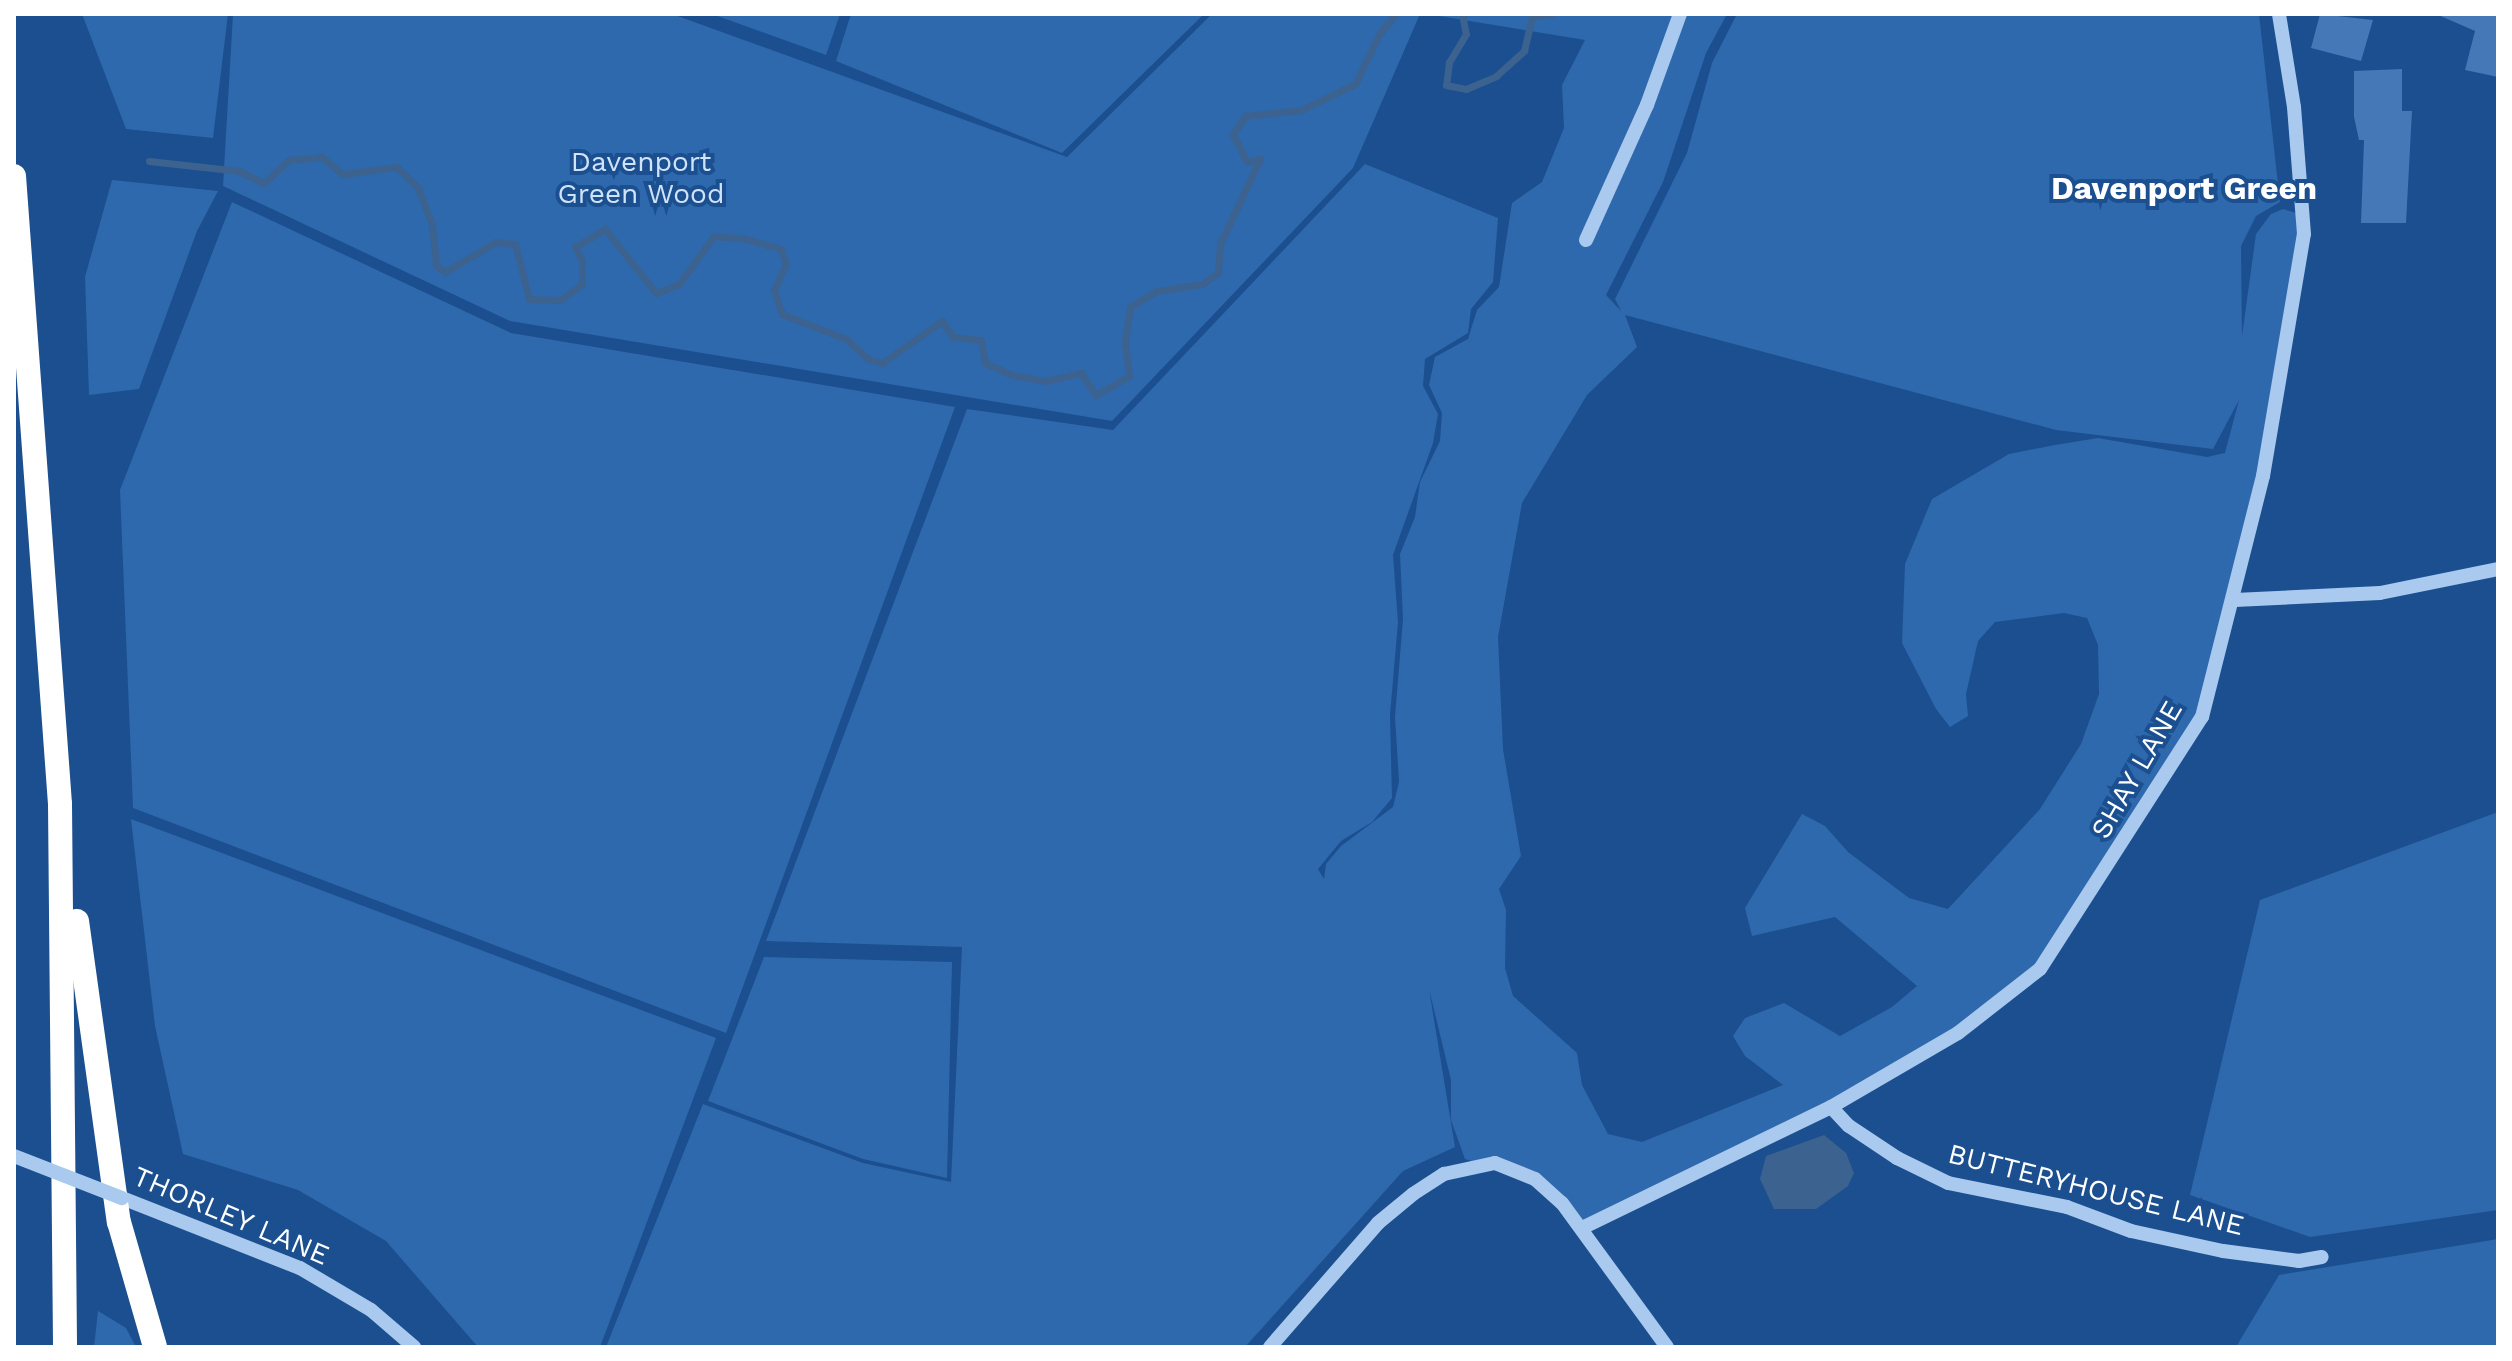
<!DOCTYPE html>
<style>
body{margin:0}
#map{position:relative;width:2512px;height:1361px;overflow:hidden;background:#1b4f8f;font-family:"Work Sans",sans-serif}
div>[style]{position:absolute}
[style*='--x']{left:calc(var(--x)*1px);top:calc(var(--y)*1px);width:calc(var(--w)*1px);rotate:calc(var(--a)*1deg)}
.green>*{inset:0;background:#2e69ad}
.water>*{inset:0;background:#3c6290}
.stream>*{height:7px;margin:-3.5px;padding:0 3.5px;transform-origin:3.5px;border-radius:3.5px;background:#3c6290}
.building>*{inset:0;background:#4478b7}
.minor>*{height:14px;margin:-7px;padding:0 7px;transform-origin:7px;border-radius:7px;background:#a9c9ee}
.highway>*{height:24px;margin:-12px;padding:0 12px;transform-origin:12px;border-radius:12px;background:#fff}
.minor-bridge>*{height:14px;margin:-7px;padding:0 7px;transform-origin:7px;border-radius:7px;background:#a9c9ee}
span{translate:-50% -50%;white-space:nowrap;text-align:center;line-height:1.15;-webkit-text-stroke:8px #1b4f8f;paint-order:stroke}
.park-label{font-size:28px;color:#cfe3fa}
.street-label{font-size:28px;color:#fff}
.quarter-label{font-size:32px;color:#fff;font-weight:700}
.frame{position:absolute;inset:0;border:16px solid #fff;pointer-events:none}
</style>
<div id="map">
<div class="green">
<i style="clip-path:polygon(82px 14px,228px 14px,213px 138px,126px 129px)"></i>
<i style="clip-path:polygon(233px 14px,672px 14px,1067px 157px,1212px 14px,1420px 14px,1353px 168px,1112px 421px,510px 321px,223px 186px)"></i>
<i style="clip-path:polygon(712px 14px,840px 14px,826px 55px)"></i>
<i style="clip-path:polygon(851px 14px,1204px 14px,1062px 153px,836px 61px)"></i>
<i style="clip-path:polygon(evenodd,1427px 14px,1727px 14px,1706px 53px,1663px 182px,1606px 295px,1621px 311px,1615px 299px,1687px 153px,1712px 63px,1737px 14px,2259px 14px,2280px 202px,2256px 216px,2241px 246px,2242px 336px,2256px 234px,2271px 214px,2283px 209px,2303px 215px,2263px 476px,2202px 717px,2040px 969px,1958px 1033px,1831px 1107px,1584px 1227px,1535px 1179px,1465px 1159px,1451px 1120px,1451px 1080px,1429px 989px,1455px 1147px,1403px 1171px,1245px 1347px,606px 1347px,703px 1104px,863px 1163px,951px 1182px,962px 947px,766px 941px,967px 409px,1113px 430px,1365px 164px,1498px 218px,1493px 282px,1471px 309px,1468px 333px,1425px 359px,1423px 386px,1438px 414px,1433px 443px,1393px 555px,1398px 622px,1390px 715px,1392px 798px,1372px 822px,1341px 841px,1318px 869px,1324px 879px,1326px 864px,1341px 846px,1393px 807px,1399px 782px,1395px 717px,1403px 619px,1400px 554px,1415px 517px,1420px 482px,1440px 441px,1442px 413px,1429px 385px,1435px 357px,1468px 339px,1477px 310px,1499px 287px,1512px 203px,1542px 182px,1564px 128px,1562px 85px,1585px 40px,1427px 14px,1625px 315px,2056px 430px,2213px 449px,2239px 400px,2225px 453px,2207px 457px,2098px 438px,2055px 445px,2009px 454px,1932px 499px,1905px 564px,1902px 643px,1936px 709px,1950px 727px,1968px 716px,1966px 694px,1978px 641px,1995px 622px,2064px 613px,2087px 618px,2098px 645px,2099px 694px,2081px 744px,2040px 809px,1948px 909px,1909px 898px,1848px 852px,1825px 826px,1802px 814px,1745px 908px,1752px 936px,1835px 917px,1917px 986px,1892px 1007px,1840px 1036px,1784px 1003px,1745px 1018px,1733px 1036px,1745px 1056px,1783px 1085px,1642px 1142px,1608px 1134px,1582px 1085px,1577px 1053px,1513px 996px,1505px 968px,1506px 910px,1499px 889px,1521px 856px,1503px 749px,1498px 637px,1522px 503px,1587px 395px,1637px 347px,1625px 315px)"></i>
<i style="clip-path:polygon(112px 180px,218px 191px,197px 231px,139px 389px,89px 395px,85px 277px)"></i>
<i style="clip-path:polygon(232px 202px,511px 333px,955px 407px,726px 1033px,133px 808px,120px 490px)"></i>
<i style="clip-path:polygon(2498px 812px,2498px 1210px,2310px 1237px,2190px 1195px,2260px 900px)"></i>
<i style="clip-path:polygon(131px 819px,716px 1038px,600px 1347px,478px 1347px,386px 1241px,298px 1190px,183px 1154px,155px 1026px)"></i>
<i style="clip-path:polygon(764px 957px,952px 962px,947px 1178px,863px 1159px,708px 1101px)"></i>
<i style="clip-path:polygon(2498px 1239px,2498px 1347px,2236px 1347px,2279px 1275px)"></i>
<i style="clip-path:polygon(98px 1311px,126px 1328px,136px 1347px,94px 1347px)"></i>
</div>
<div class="water">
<i style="clip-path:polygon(1824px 1135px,1846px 1153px,1854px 1173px,1848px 1186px,1816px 1209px,1774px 1209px,1760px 1179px,1766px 1156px)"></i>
</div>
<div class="stream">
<i style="--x:1462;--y:14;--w:20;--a:79"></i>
<i style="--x:1466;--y:34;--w:33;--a:121"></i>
<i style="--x:1449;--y:62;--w:23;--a:97"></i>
<i style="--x:1446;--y:85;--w:20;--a:11"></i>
<i style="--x:1466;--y:89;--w:33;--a:-23"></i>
<i style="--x:1496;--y:76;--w:38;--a:-42"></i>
<i style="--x:1524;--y:51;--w:35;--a:-77"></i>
<i style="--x:1532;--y:17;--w:20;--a:-9"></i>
<i style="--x:149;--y:161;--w:91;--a:6.3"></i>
<i style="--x:239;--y:171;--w:28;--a:26"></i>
<i style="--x:264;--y:183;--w:34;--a:-43"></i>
<i style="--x:289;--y:160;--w:33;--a:-5"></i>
<i style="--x:322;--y:157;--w:26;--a:40"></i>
<i style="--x:342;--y:174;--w:55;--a:-7.3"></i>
<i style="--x:397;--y:167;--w:30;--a:45"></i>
<i style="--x:418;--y:188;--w:40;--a:69"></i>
<i style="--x:432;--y:225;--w:40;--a:84.3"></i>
<i style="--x:436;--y:265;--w:11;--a:38"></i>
<i style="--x:445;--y:272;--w:59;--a:-30.5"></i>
<i style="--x:496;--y:242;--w:19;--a:6"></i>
<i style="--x:515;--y:244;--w:57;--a:75.7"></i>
<i style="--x:529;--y:299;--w:31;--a:2"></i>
<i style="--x:560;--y:300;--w:27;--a:-36"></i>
<i style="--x:582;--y:284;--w:24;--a:-90"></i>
<i style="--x:582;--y:260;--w:15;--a:-118"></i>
<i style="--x:575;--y:247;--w:35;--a:-31"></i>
<i style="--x:605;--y:229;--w:82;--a:51.4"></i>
<i style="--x:656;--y:293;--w:25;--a:-21"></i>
<i style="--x:679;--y:284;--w:59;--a:-53.9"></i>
<i style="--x:714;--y:236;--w:32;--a:5"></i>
<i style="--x:746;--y:239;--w:36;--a:16"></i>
<i style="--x:781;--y:249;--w:16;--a:72"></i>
<i style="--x:786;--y:264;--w:29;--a:115"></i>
<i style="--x:774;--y:290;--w:25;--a:72"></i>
<i style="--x:782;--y:314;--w:69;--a:21.3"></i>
<i style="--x:846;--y:339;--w:30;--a:42"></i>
<i style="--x:868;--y:359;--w:15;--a:16"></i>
<i style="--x:882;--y:363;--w:73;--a:-35"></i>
<i style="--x:942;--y:321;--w:19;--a:55"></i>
<i style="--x:953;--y:337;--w:28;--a:6"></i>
<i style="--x:981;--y:340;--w:23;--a:80"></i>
<i style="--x:985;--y:363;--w:30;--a:24"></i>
<i style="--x:1012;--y:375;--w:35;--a:10"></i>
<i style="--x:1046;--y:381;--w:36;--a:-13"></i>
<i style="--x:1081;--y:373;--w:27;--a:56"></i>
<i style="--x:1096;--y:395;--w:38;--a:-30"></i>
<i style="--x:1129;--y:376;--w:34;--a:-97"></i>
<i style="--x:1125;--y:342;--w:35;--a:-82"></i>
<i style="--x:1130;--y:307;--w:31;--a:-31"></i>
<i style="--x:1157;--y:291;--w:46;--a:-8.8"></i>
<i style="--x:1202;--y:284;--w:19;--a:-35"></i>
<i style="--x:1218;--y:273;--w:29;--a:-86"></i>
<i style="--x:1220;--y:244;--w:94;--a:-64.8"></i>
<i style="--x:1260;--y:159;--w:13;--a:167"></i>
<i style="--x:1247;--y:162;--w:31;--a:-117"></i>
<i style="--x:1233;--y:134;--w:22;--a:-56"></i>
<i style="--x:1245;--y:116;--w:56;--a:-6.1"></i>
<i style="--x:1301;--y:110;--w:60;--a:-25.7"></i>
<i style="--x:1355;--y:84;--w:57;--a:-63.9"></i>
<i style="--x:1380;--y:33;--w:25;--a:-50"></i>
</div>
<div class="building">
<i style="clip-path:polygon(2320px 14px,2373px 20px,2361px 61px,2311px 48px)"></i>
<i style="clip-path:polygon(2436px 14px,2498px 14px,2498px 77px,2465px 70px,2475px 31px)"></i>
<i style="clip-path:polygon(2402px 69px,2402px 111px,2412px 111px,2406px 223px,2361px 223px,2364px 140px,2359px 140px,2354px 117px,2354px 71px)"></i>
</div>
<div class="minor">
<i style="--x:1586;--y:240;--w:148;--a:-65.7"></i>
<i style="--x:1647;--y:105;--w:97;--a:-70.1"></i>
<i style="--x:2235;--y:600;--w:145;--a:-2.8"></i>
<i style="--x:2380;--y:593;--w:120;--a:-11.5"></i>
<i style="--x:1831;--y:1107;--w:26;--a:47"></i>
<i style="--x:1849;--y:1126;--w:58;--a:33.7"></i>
<i style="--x:1897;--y:1158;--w:57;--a:26.1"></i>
<i style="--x:1948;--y:1183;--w:121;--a:11.4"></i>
<i style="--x:2067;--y:1207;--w:68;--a:20.6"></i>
<i style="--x:2131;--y:1231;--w:94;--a:12.3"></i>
<i style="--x:2223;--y:1251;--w:77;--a:7.5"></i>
<i style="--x:2299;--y:1261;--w:23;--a:-10"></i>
<i style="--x:122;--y:1198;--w:191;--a:21.5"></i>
<i style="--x:300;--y:1268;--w:82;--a:30.6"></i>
<i style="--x:371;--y:1310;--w:57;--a:40.7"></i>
<i style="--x:1584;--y:1227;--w:275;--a:-25.9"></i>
<i style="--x:1831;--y:1107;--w:147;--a:-30.2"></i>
<i style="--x:1958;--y:1033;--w:104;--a:-38"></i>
<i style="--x:2040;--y:969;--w:300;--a:-57.3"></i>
<i style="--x:2202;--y:717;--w:249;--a:-75.8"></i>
<i style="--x:2263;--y:476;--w:245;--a:-80.4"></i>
<i style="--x:2304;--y:234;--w:127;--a:-94.5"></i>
<i style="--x:2294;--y:107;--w:94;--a:-99.2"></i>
<i style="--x:1270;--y:1347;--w:164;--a:-48.9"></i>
<i style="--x:1378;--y:1223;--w:45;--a:-39.6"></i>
<i style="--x:1413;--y:1194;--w:37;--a:-33"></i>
<i style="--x:1444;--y:1174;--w:52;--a:-12.2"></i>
<i style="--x:1495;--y:1163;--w:43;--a:21.8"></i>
<i style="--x:1535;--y:1179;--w:36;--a:42"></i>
<i style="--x:1562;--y:1203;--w:178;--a:53.9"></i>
</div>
<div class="highway">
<i style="--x:14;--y:176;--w:630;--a:85.81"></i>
<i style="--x:60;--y:804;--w:543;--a:89.47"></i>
<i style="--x:77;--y:921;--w:304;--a:82.1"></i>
<i style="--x:119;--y:1222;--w:130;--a:73.9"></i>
</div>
<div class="minor-bridge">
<i style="--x:14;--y:1156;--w:116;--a:21.3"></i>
</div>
<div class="park-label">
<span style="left:641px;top:178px">Davenport<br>Green Wood</span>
</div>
<div class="street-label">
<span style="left:2137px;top:770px;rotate:-60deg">SHAY LANE</span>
<span style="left:2096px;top:1190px;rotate:14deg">BUTTERYHOUSE LANE</span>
<span style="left:231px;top:1216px;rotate:23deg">THORLEY LANE</span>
</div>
<div class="quarter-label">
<span style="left:2184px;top:188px">Davenport Green</span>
</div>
<div class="frame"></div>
</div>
